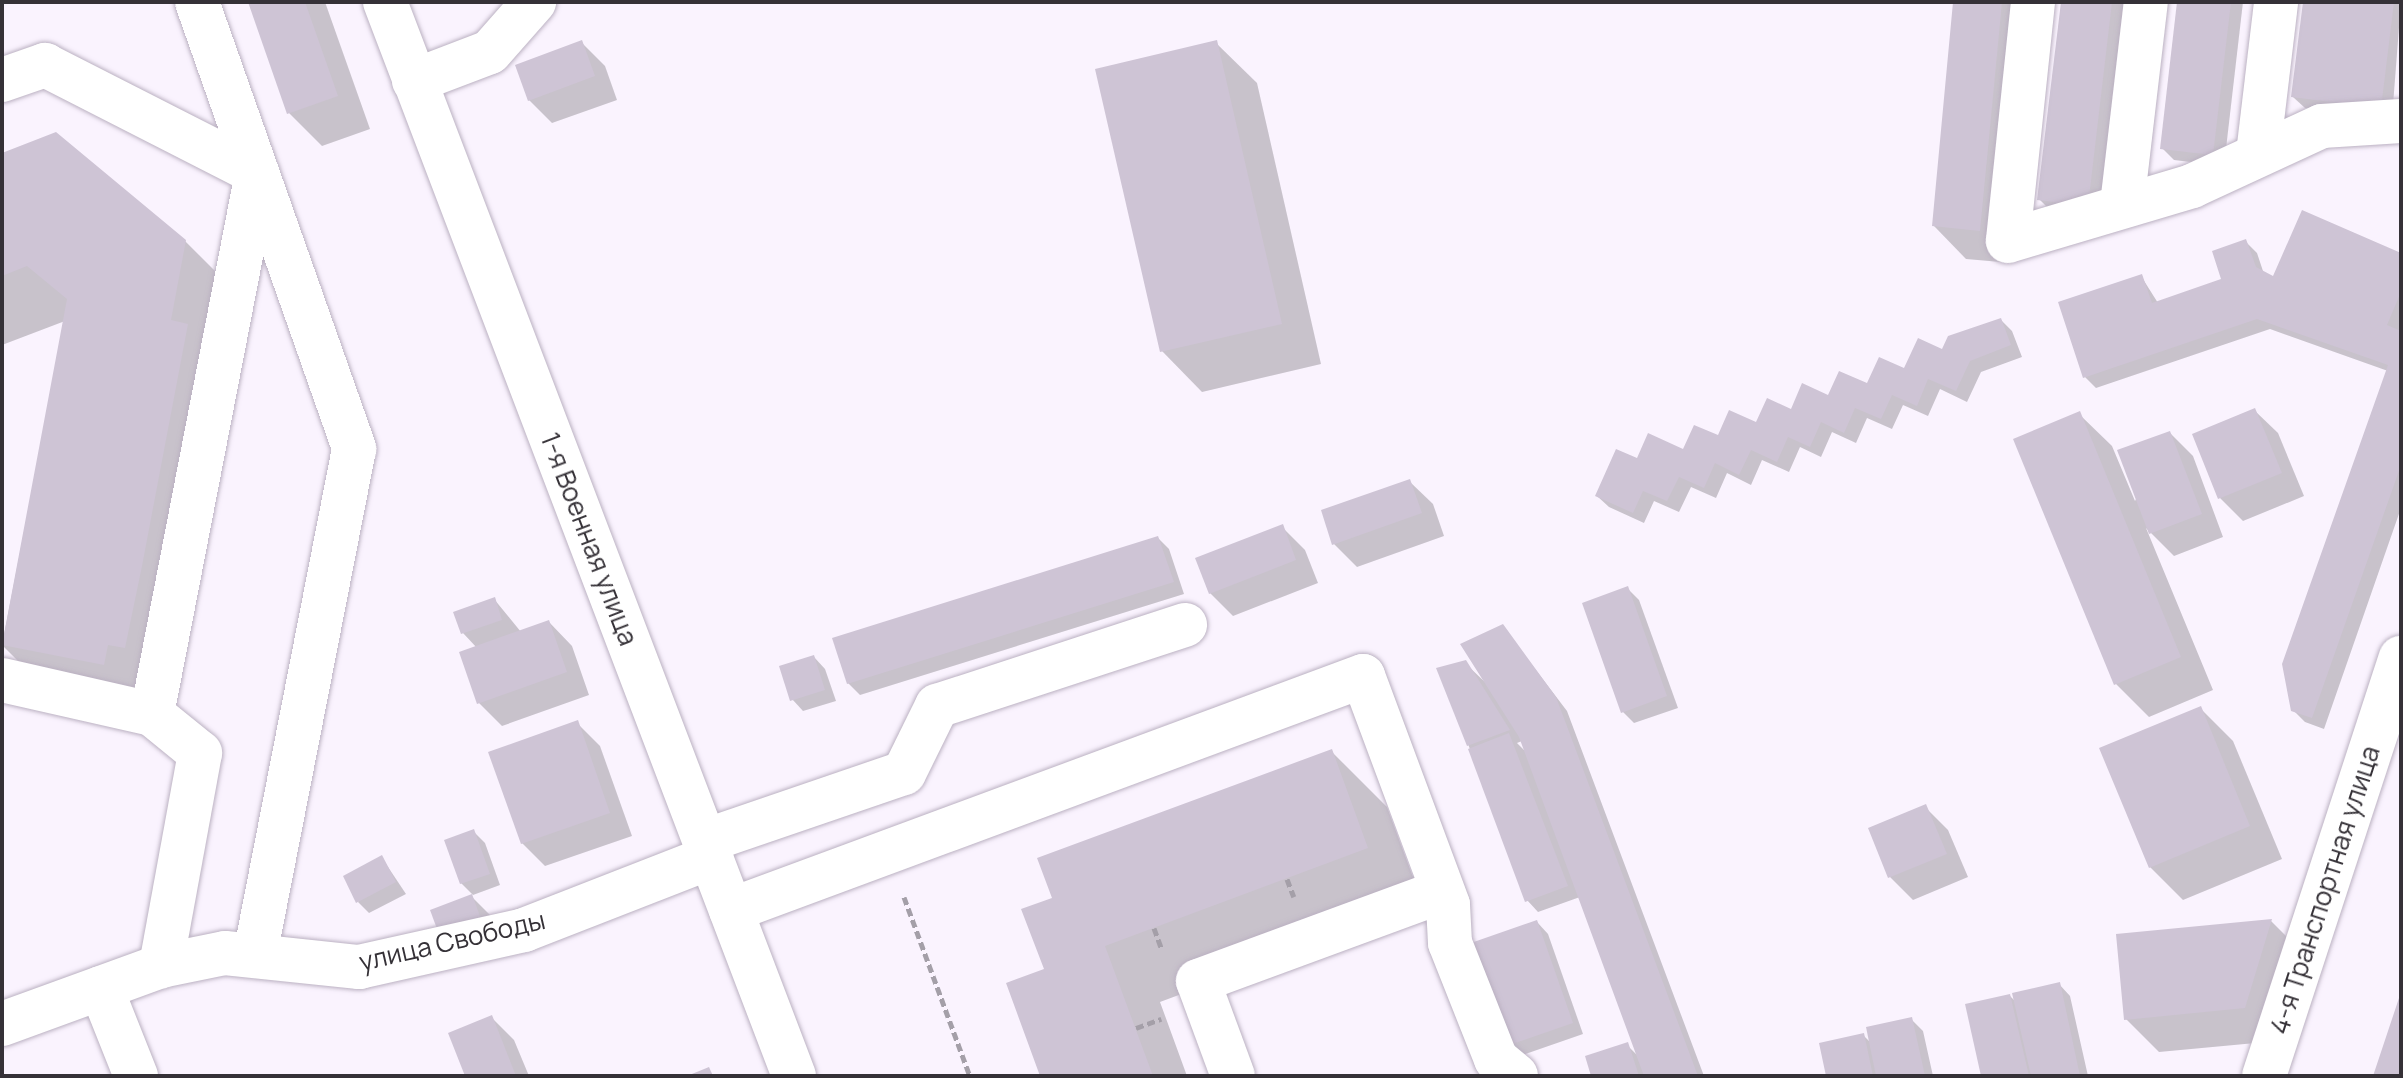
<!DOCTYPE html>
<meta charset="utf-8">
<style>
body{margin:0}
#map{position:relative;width:2403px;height:1078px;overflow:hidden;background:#faf3fe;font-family:Manrope,sans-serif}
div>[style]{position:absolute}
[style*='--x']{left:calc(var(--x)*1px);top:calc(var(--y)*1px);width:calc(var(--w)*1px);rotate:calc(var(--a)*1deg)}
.shadow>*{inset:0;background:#0003}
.building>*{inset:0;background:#cec4d5}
.path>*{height:5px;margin-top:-2.5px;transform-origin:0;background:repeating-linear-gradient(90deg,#a49fa8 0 8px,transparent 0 12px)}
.roads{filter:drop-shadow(0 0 2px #bbb1c2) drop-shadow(0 0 2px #bbb1c2)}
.minor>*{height:44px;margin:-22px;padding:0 22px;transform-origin:22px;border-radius:22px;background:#fff}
span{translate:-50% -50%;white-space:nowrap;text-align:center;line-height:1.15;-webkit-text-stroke:6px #fff;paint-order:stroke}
.street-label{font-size:26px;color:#353137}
.frame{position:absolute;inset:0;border:4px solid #353137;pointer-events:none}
</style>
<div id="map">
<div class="shadow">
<i style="clip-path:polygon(250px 2px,325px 2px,370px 129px,322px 146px,289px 113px)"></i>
<i style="clip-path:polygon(1955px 2px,2037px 2px,2012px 263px,1966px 259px,1934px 226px)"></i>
<i style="clip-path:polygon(2063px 2px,2124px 2px,2099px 216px,2051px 211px,2039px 199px)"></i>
<i style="clip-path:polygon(2179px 2px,2243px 2px,2224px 166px,2174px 160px,2162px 148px)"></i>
<i style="clip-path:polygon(2305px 2px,2401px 2px,2392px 118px,2305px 108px,2293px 97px)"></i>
<i style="clip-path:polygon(582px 43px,605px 66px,617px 100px,552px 123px,529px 100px)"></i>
<i style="clip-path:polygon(1216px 43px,1257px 83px,1321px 364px,1202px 392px,1162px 351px)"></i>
<i style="clip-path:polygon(2px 155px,185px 241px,235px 291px,175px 697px,51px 694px,2px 645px,65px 321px,2px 345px)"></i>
<i style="clip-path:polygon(2245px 241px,2257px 253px,2264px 274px,2274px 278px,2401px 256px,2401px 508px,2324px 729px,2305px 722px,2293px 710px,2388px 371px,2270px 329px,2096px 388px,2085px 377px,2141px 276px,2158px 303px,2224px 280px)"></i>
<i style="clip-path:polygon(2001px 320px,2012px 331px,2022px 357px,1981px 372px,1967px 402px,1940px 389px,1928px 416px,1903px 405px,1892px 429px,1867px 418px,1856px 443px,1832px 432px,1821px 457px,1800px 447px,1789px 472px,1762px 460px,1751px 485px,1727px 473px,1716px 498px,1691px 487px,1679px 512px,1654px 501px,1644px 523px,1609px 507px,1597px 496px,1638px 461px,1684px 452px,1868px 386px)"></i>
<i style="clip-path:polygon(2254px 410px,2278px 433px,2304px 496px,2243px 521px,2220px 498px)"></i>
<i style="clip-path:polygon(2079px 414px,2112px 446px,2135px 501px,2170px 433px,2193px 456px,2223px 537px,2174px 556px,2146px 528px,2213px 690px,2149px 717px,2116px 684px)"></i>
<i style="clip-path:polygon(1409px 481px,1433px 504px,1444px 536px,1357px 567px,1334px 544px)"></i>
<i style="clip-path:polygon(1282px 527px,1305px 550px,1318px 583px,1233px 616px,1210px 593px)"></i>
<i style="clip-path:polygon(1158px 538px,1169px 549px,1184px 594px,860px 695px,848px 683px)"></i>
<i style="clip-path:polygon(1628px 589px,1639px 600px,1678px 708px,1634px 723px,1623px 712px)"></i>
<i style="clip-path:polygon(494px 599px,521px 632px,549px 622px,572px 646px,589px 695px,502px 726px,479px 703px,477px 648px,463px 633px)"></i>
<i style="clip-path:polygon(evenodd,1503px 627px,1567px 711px,1704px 1076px,1593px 1076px,1627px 1045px,1638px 1056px,1580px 897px,1538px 912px,1527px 900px,1468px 744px,1465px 663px,1488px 685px,1503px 627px,1522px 741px,1526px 752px,1517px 743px,1522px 741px)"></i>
<i style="clip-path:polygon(814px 657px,825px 669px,836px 701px,803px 711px,792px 699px)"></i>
<i style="clip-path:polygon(2200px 708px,2233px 741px,2282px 859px,2183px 900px,2150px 867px)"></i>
<i style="clip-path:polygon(577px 723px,600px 746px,632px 836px,545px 866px,522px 843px)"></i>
<i style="clip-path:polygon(1331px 751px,1387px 807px,1423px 904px,1160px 1002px,1187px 1076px,1042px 1076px,1055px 899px)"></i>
<i style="clip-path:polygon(1925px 807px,1948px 830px,1968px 877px,1913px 900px,1890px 877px)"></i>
<i style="clip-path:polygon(473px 831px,485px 843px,500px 885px,473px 895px,461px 883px)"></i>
<i style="clip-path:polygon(382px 858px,406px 894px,369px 913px,358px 902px)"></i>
<i style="clip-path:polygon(472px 897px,495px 920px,432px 911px)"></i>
<i style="clip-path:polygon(2271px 921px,2303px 953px,2277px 1041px,2159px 1052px,2126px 1019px)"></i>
<i style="clip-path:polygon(1537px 922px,1548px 934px,1583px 1034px,1517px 1057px,1505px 1046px)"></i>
<i style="clip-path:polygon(2059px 984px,2070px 996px,2088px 1076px,1983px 1076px,2010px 996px,2016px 1002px)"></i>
<i style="clip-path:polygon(2401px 1000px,2401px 1076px,2375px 1076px)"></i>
<i style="clip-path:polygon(491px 1017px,514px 1040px,529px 1076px,467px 1076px)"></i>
<i style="clip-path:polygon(1911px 1019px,1923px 1031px,1933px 1076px,1828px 1076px,1863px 1035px,1871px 1043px)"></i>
</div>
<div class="building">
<i style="clip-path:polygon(248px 2px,305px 2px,338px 96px,287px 114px)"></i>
<i style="clip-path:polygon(1953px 2px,2002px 2px,1980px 231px,1932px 226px)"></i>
<i style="clip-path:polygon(2061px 2px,2112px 2px,2088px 206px,2037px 200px)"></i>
<i style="clip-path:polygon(2177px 2px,2231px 2px,2213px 155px,2160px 149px)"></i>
<i style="clip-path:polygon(2303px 2px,2394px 2px,2381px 108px,2291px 97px)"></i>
<i style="clip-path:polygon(582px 40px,595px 76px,528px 101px,515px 65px)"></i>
<i style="clip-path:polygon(1217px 40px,1282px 324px,1160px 352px,1095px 69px)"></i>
<i style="clip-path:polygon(56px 132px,186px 240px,171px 320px,188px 324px,142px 566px,125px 648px,108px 645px,104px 665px,2px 645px,67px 299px,27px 266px,2px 276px,2px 153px)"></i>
<i style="clip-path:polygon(2302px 210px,2401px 253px,2401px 292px,2387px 325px,2401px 331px,2401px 465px,2312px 718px,2291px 711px,2282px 664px,2388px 365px,2257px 319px,2083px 378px,2058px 302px,2142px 274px,2152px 303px,2221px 279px,2212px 251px,2246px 239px,2256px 267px,2273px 276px)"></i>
<i style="clip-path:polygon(2001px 318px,2011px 345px,1970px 361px,1956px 391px,1928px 379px,1917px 406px,1892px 395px,1881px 419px,1855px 408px,1844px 433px,1821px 422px,1810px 447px,1788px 437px,1777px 462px,1751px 450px,1739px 475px,1715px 463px,1704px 488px,1679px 477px,1667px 501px,1643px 491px,1633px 513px,1595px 496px,1616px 449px,1637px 458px,1648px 433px,1683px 449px,1694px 425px,1718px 435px,1729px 410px,1756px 422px,1767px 398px,1791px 409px,1802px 383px,1828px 395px,1839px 371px,1867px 383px,1879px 357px,1904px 368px,1918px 338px,1942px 349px,1948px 336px)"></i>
<i style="clip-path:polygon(2255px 408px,2282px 473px,2218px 499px,2192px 434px)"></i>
<i style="clip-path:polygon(2080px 411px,2181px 657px,2114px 685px,2013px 439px)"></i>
<i style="clip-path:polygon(2170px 431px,2202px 514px,2149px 534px,2117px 450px)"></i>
<i style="clip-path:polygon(1410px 479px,1422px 513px,1332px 545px,1321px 510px)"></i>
<i style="clip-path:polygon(1283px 524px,1296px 560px,1209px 594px,1195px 558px)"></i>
<i style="clip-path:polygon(1158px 536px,1174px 582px,847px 684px,832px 638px)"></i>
<i style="clip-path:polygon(1628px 586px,1667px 696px,1621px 713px,1582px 603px)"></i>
<i style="clip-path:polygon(495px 597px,502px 620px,461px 634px,453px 612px)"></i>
<i style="clip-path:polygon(549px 620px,567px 672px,477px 704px,459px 652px)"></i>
<i style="clip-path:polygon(1503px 624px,1556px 697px,1698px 1076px,1644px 1076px,1519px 737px,1460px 644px)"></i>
<i style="clip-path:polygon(814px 655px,825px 690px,790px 701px,779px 666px)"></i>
<i style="clip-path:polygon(1466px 660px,1510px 730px,1467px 746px,1436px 668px)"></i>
<i style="clip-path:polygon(2201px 706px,2250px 826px,2149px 868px,2099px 748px)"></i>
<i style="clip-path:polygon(578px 720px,610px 813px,521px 844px,488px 752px)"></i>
<i style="clip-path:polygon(1509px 733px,1568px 886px,1525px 902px,1468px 749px)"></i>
<i style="clip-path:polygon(1332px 749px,1368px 848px,1105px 946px,1153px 1076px,1040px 1076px,1006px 983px,1044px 969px,1021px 909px,1052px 898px,1037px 858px)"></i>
<i style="clip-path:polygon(1926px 804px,1947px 854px,1888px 878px,1868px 828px)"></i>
<i style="clip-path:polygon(474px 829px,490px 874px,460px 884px,444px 840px)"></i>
<i style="clip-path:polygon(382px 855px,396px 882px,356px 903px,343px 876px)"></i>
<i style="clip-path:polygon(472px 894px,482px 922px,440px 937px,430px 910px)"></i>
<i style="clip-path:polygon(2272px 919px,2245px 1008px,2124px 1020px,2116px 934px)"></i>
<i style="clip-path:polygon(1537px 920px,1573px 1023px,1504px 1047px,1468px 944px)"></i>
<i style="clip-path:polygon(2060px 982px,2080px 1076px,2031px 1076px,2012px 993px)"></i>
<i style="clip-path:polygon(2010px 994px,2029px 1076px,1981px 1076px,1965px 1004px)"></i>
<i style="clip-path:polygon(2400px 995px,2401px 1076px,2373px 1076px)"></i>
<i style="clip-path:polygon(492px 1015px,516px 1076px,465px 1076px,448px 1033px)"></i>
<i style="clip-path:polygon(1912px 1017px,1925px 1076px,1876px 1076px,1866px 1027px)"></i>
<i style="clip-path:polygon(1864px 1033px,1873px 1076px,1826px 1076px,1819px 1043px)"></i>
<i style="clip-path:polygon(1628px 1042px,1639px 1076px,1591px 1076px,1585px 1056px)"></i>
<i style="clip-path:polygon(709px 1067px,713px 1076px,687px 1076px)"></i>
</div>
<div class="path">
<i style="--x:1287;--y:879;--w:19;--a:69"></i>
<i style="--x:904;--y:897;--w:191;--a:69.8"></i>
<i style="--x:1154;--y:928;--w:23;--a:70"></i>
<i style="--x:1136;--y:1028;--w:27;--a:-20"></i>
</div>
<div class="roads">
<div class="minor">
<i style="--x:197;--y:2;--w:474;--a:70.6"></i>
<i style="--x:354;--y:449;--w:516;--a:101.07"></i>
<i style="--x:385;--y:2;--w:1149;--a:69.15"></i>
<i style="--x:2033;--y:2;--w:240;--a:96"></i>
<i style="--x:2008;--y:241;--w:192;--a:-16.6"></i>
<i style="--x:2192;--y:186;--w:143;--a:-24.8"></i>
<i style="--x:2322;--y:126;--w:79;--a:-3.6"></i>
<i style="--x:2;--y:80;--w:46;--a:-19.2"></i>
<i style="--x:45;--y:65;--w:238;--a:27"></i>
<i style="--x:257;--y:173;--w:551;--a:100.98"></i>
<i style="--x:414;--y:81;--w:81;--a:-20.9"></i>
<i style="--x:490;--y:52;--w:67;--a:-48.7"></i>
<i style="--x:2258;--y:154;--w:153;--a:-83.2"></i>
<i style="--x:2122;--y:205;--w:204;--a:-83.3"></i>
<i style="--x:2;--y:680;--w:154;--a:12.8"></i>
<i style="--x:152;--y:714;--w:62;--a:39.1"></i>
<i style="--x:200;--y:753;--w:217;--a:100.4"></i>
<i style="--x:705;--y:841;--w:210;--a:-18.9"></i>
<i style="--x:904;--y:773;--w:75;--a:-63.8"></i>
<i style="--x:937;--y:706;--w:261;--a:-18.1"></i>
<i style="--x:731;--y:910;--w:674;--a:-20.32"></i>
<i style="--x:1363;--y:676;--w:244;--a:69.6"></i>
<i style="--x:1448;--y:905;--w:38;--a:87"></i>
<i style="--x:1450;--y:943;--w:125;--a:68.4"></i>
<i style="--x:1496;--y:1059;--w:26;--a:40"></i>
<i style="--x:101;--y:988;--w:95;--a:68.3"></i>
<i style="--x:2;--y:1024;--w:169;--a:-20"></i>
<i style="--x:161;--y:966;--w:65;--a:-11.5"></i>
<i style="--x:225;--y:953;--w:135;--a:6"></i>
<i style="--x:359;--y:967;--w:169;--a:-12.6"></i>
<i style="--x:524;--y:930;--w:201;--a:-21.3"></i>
<i style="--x:1233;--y:1076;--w:101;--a:-110.2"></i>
<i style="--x:1198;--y:981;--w:260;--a:-20.2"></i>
<i style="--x:2264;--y:1076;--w:440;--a:-71.9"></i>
</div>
</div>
<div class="street-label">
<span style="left:589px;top:539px;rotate:69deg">1-я Военная улица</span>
<span style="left:2325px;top:890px;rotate:-72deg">4-я Транспортная улица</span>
<span style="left:452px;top:941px;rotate:-13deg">улица Свободы</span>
</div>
<div class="frame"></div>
</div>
